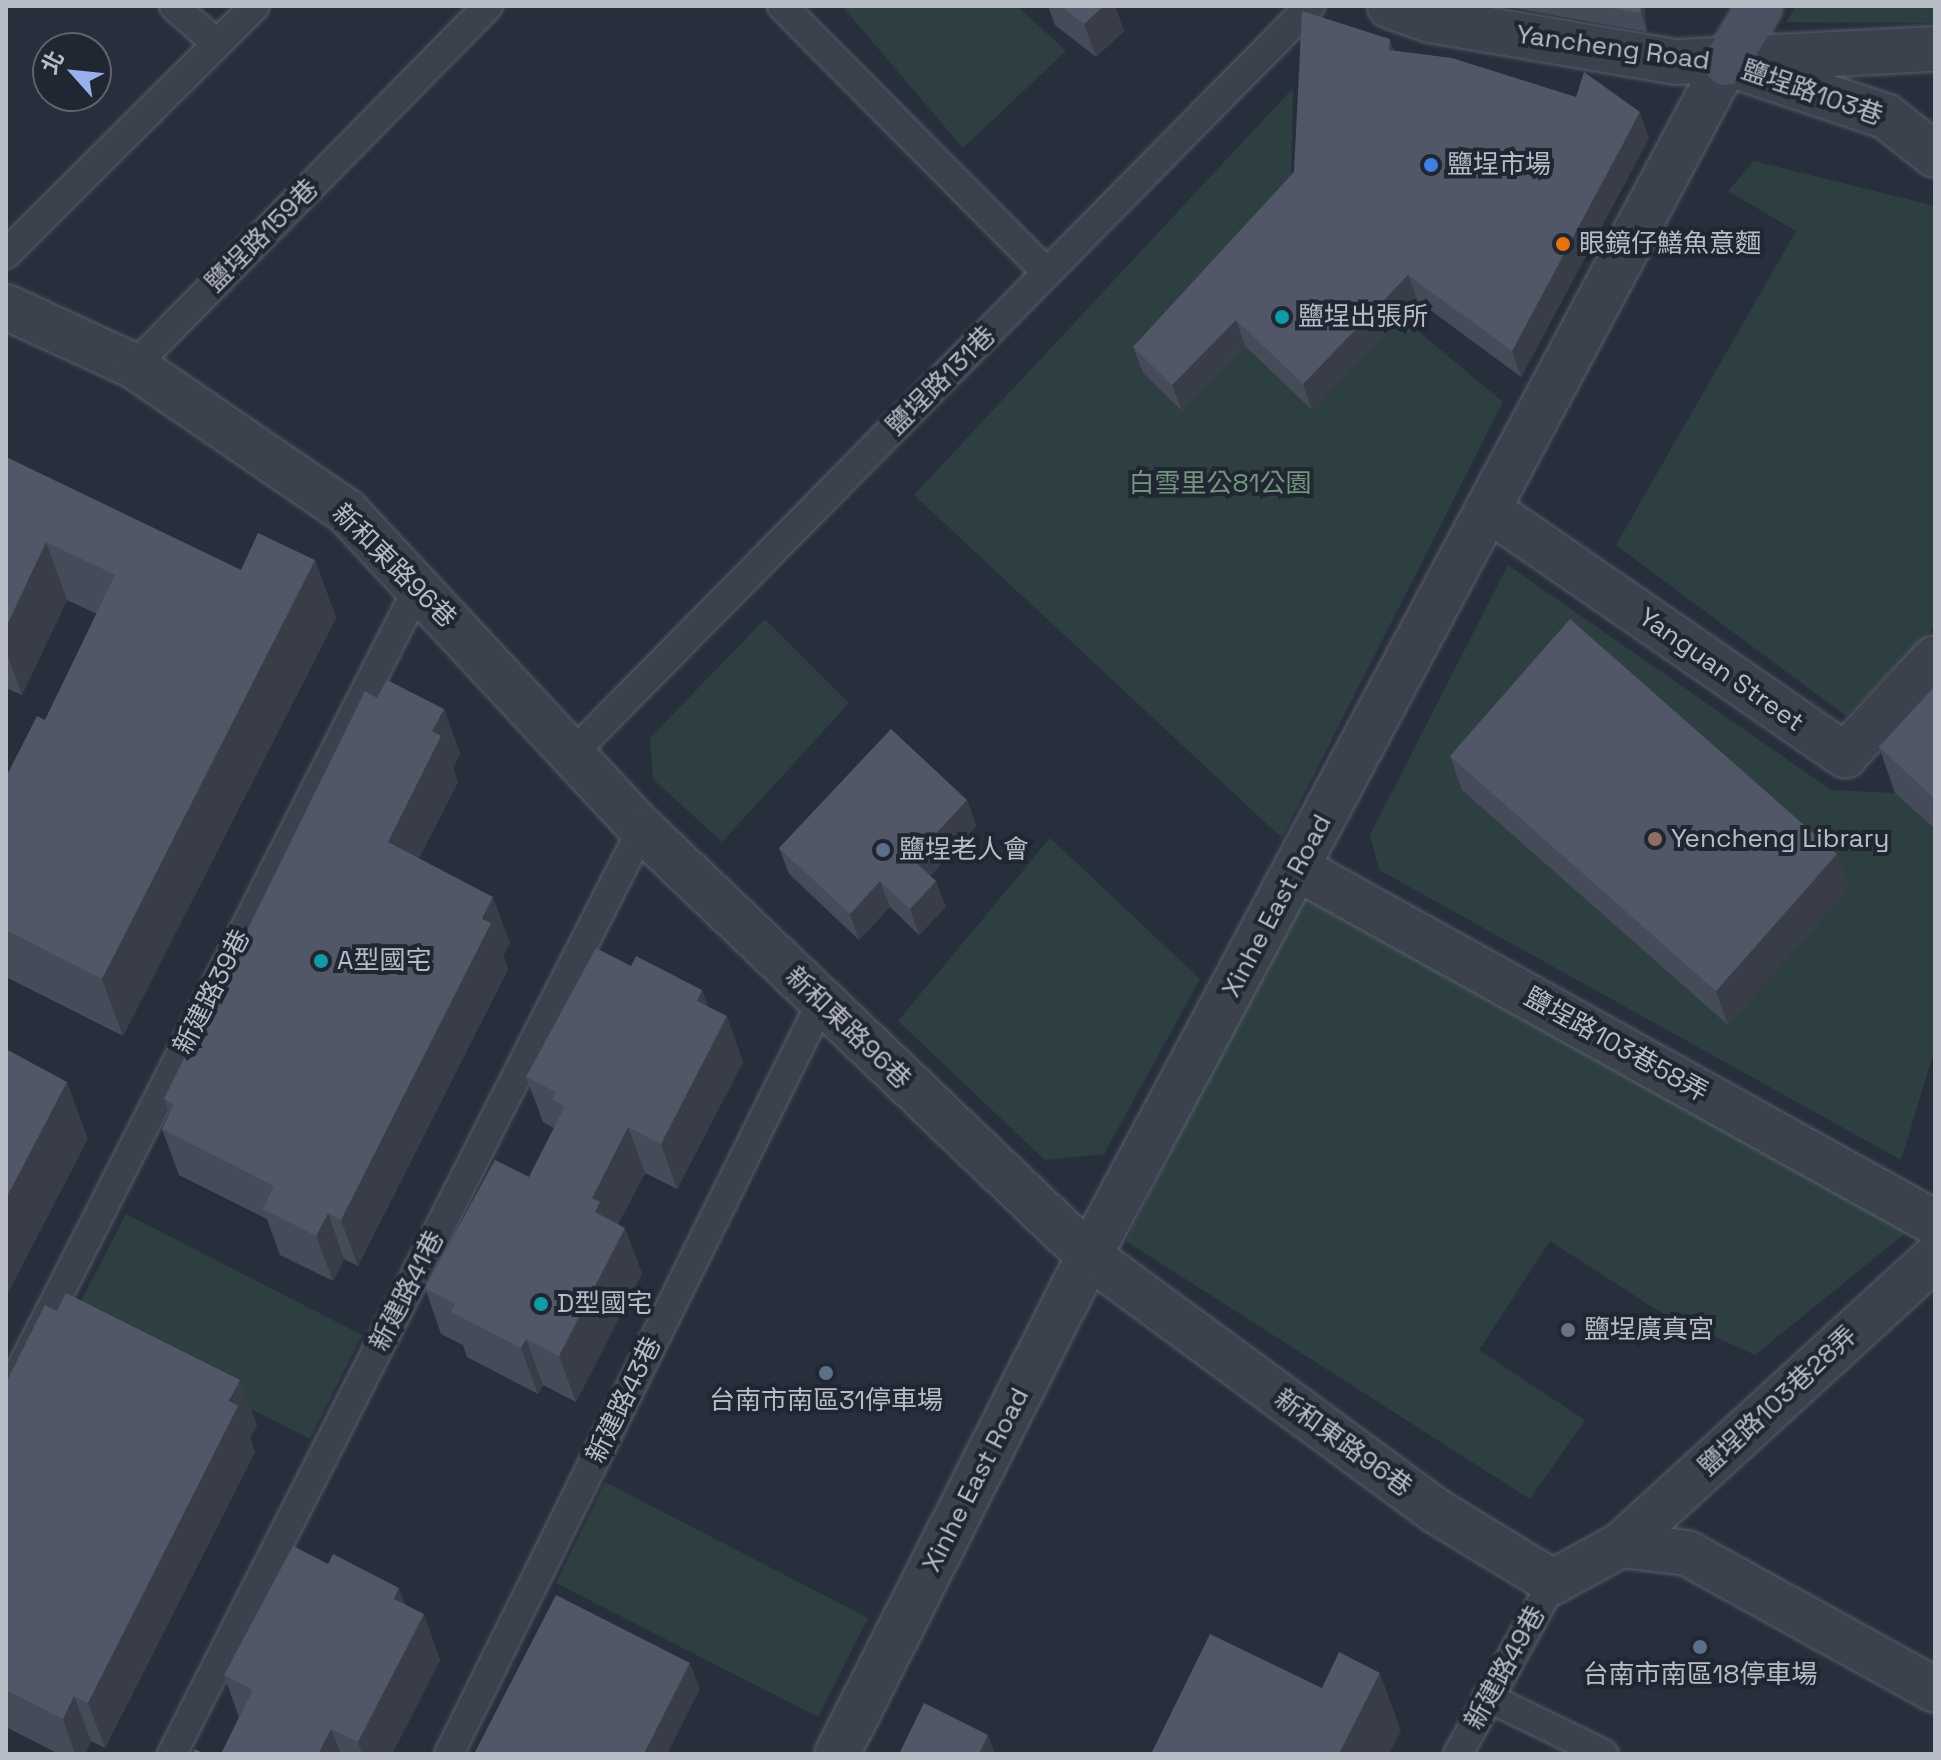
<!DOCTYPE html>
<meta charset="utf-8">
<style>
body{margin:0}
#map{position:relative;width:1941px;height:1760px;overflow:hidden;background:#282f3c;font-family:"Space Grotesk","Noto Sans TC",sans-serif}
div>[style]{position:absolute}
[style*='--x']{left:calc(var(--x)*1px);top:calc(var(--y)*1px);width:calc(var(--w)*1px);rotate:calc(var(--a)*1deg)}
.green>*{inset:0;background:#2e3f41}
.roads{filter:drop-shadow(0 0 2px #595f6a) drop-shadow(0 0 2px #595f6a)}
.lane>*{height:28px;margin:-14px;padding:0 14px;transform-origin:14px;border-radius:14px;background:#3b414d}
.street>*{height:44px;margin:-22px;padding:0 22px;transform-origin:22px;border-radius:22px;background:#3b414d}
.secondary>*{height:44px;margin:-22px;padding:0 22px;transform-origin:22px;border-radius:22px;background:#4a505f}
.wall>*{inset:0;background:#464b59}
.shaded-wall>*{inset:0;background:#393d48}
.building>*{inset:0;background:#515767}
.dots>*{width:22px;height:22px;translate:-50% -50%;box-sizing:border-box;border:4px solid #202632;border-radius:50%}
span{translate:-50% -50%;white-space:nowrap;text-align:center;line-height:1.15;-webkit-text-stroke:8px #202632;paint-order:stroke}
.street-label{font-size:26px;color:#b8bcc7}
.poi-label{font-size:26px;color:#b8bcc7}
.left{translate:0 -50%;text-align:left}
.park-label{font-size:26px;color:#72957d}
.frame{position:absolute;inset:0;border:8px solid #b8bcc7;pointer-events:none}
.north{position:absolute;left:32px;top:32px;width:80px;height:80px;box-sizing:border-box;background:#202632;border:2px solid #5d626e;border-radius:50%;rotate:297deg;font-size:22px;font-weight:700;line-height:32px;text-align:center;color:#b8bcc7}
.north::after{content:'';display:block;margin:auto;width:28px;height:36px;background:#98b1ec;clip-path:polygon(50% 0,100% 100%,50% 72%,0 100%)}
</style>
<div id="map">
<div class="green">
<i style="clip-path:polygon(842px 6px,1017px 6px,1066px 51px,963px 148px)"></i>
<i style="clip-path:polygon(1796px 6px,1935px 6px,1935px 23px,1786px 22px)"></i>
<i style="clip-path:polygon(1293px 88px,1290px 224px,1503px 402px,1282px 838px,914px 495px)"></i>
<i style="clip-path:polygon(1754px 161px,1935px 206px,1935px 627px,1846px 716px,1616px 545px,1796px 231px,1728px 191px)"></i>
<i style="clip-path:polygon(1508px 565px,1831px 790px,1895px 793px,1935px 829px,1935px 1048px,1901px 1160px,1379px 870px,1370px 835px)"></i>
<i style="clip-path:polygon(765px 619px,849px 703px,722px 842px,653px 779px,650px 738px)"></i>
<i style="clip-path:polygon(1050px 838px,1200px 979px,1104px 1154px,1045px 1160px,898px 1021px)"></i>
<i style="clip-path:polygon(1306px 881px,1909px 1230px,1755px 1355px,1657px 1310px,1550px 1241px,1479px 1350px,1585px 1420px,1530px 1499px,1126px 1241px)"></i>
<i style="clip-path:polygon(126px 1214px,362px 1335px,310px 1439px,72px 1318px)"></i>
<i style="clip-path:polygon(605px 1482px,868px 1618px,818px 1717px,556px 1583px)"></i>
</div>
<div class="roads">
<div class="lane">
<i style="--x:174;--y:6;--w:57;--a:41.5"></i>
<i style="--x:782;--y:6;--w:376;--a:45.2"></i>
<i style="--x:6;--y:254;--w:351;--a:-44.9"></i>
<i style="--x:134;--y:366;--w:505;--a:-45.48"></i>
<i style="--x:570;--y:756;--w:1054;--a:-45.38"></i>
<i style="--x:6;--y:1398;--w:911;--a:-63.04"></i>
<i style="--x:1487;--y:1697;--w:130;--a:26"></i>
<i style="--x:172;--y:1754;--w:1038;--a:-63.06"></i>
<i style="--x:449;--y:1754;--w:838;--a:-63.65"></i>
<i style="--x:1458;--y:1754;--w:196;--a:-61.1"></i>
</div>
<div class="street">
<i style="--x:1390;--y:6;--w:42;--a:19.3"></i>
<i style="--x:1430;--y:20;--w:250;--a:9.7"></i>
<i style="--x:1676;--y:62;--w:259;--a:-2.9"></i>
<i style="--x:6;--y:307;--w:141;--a:24.7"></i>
<i style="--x:134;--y:366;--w:257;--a:34.4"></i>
<i style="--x:346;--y:511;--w:434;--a:47.1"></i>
<i style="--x:642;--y:829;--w:618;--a:43.69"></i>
<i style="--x:1089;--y:1256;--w:431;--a:36.3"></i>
<i style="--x:1436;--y:1511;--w:137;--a:31.3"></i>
<i style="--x:1553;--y:1582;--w:77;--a:-28.6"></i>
<i style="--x:1621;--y:1545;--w:426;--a:-42.5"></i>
<i style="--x:1488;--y:509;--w:434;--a:34.6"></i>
<i style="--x:1845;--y:755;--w:132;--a:-47.1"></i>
<i style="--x:1297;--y:868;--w:730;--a:29.09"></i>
<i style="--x:1621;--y:1545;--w:66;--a:6.9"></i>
<i style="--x:1687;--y:1553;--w:283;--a:28.9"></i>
<i style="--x:837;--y:1754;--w:558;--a:-63.16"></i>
<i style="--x:1089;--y:1256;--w:1352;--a:-61.9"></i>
<i style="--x:1726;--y:63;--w:170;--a:18.5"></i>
<i style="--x:1887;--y:117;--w:61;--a:38.4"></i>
</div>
<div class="secondary">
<i style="--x:1726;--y:63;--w:66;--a:-59.2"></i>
</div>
</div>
<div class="wall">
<i style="clip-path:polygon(1048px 6px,1115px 6px,1124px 31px,1096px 57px,1055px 25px)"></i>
<i style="clip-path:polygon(1503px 6px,1644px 6px,1647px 32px)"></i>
<i style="clip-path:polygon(1394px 51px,1649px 138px,1521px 377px,1418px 301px,1312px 410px,1245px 346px,1182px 411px,1143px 373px,1133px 347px,1294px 172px)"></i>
<i style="clip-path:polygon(6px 457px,241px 570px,315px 560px,336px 618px,123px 1036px,6px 977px,6px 777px,45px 720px,97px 614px,67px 600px,22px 695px,6px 688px)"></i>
<i style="clip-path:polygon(1935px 686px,1935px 829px,1895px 793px,1879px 747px)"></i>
<i style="clip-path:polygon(377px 698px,444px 709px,460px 754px,453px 768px,458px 782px,419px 858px,510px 943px,503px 956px,508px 969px,358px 1266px,344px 1259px,333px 1281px,280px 1255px,267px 1219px,179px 1175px,162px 1129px,169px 1114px,164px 1099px)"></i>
<i style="clip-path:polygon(1450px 756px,1849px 888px,1728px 1025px,1462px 790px)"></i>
<i style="clip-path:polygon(967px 800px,976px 826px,930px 876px,946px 907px,919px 935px,890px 907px,859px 940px,789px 874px,779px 848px)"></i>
<i style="clip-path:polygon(631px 966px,702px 990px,708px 1007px,743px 1062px,677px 1189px,645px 1173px,618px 1224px,642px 1273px,576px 1402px,543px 1385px,538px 1394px,467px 1357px,463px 1345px,441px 1334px,425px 1288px,529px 1177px,554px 1128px,543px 1122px,526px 1077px)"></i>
<i style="clip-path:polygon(57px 1311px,257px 1425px,250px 1438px,255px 1452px,105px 1748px,91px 1741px,85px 1754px,59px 1754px,6px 1727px,6px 1383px)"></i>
<i style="clip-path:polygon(406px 1605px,440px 1660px,392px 1754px,221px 1754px,239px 1717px,224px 1675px)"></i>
</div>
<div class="shaded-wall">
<i style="clip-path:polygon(1097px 6px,1115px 6px,1124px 31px,1096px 57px,1084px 24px)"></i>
<i style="clip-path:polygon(1640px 6px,1644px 6px,1647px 32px,1641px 13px)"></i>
<i style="clip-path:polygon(1390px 39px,1399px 65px,1389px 50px)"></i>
<i style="clip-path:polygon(1640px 112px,1649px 138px,1521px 377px,1512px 351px)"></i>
<i style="clip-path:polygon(1408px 275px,1418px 301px,1312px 410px,1303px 384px)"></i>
<i style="clip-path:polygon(1236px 320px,1245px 346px,1182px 411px,1172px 385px)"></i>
<i style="clip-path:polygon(46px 542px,67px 600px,22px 695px,6px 651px,6px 627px)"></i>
<i style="clip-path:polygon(315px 560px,336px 618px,123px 1036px,102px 979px)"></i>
<i style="clip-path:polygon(444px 709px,460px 754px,453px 768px,458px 782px,404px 887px,388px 842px,432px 731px)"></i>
<i style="clip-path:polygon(967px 800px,976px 826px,921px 885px,912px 859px)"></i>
<i style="clip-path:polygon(1837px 854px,1849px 888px,1728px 1025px,1716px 991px)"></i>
<i style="clip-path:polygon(880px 881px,890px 907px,859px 940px,850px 914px)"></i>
<i style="clip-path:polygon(936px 881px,946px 907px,919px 935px,910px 909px)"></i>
<i style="clip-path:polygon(493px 897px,510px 943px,503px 956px,508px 969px,358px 1266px,341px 1220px)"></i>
<i style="clip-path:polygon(702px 990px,718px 1033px,727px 1016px,743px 1062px,677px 1189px,661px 1144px,697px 1001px)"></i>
<i style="clip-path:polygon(67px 1082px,88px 1139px,6px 1297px,6px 1199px)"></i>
<i style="clip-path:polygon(628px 1127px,645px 1173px,612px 1236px,625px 1228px,642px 1273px,576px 1402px,559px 1356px,595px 1212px,592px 1198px)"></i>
<i style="clip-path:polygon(328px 1213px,344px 1259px,333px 1281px,316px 1236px)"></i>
<i style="clip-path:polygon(526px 1339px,543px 1385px,538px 1394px,521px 1348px)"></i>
<i style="clip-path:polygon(240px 1380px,257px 1425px,250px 1438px,255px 1452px,105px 1748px,88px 1703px)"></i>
<i style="clip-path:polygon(399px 1588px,415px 1631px,424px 1614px,440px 1660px,392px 1754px,362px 1754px,358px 1742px,394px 1599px)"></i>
<i style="clip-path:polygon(690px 1663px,700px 1689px,667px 1754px,644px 1754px)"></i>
<i style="clip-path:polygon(1380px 1673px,1401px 1731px,1389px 1754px,1339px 1754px)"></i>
<i style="clip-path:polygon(74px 1696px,91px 1741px,85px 1754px,75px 1754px,63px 1719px)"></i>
<i style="clip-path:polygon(331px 1729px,341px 1754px,318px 1754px)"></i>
<i style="clip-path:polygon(988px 1735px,995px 1754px,979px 1754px)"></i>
</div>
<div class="building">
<i style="clip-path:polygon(1061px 6px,1104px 6px,1084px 24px)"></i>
<i style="clip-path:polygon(1601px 6px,1640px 6px,1641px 13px)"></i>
<i style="clip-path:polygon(1302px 11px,1390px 39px,1389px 50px,1452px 58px,1576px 97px,1584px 72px,1640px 112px,1512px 351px,1408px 275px,1303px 384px,1236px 320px,1172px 385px,1133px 347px,1294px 172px)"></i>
<i style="clip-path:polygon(6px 457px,241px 570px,258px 533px,315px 560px,102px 979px,6px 930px,6px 777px,37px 716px,45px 720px,115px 575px,46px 542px,6px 627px)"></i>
<i style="clip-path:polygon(1570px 619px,1837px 854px,1716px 991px,1450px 756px)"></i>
<i style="clip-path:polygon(387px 680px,444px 709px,432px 731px,441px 736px,388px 842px,493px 897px,482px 919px,491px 923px,341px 1220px,328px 1213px,316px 1236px,263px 1209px,274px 1186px,162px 1129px,174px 1104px,164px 1099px,365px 691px,377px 698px)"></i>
<i style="clip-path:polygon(1935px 686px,1935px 799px,1879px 747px)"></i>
<i style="clip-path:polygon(891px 729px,967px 800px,912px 859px,936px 881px,910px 909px,880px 881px,850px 914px,779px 848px)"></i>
<i style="clip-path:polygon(596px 948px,631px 966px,636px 956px,702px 990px,697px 1001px,727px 1016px,661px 1144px,628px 1127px,592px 1198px,600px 1202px,595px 1212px,625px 1228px,559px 1356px,526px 1339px,521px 1348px,451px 1312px,455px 1304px,425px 1288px,495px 1160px,529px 1177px,565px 1106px,552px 1100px,556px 1092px,526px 1077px)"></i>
<i style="clip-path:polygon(6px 1049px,67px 1082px,6px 1199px)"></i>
<i style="clip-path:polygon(66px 1293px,240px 1380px,229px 1401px,238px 1406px,88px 1703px,74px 1696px,63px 1719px,6px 1690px,6px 1383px,45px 1305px,57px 1311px)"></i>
<i style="clip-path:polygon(293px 1546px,328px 1564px,333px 1554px,399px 1588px,394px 1599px,424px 1614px,358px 1742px,331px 1729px,318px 1754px,221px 1754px,253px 1690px,224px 1675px)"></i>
<i style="clip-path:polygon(556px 1595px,690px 1663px,644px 1754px,474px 1754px)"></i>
<i style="clip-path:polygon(1210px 1634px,1322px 1688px,1339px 1652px,1380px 1673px,1339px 1754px,1151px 1754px)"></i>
<i style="clip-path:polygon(924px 1703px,988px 1735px,979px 1754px,899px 1754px)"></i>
<i style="clip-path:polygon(195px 1749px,205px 1754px,192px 1754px)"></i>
</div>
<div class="dots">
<i style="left:1431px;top:165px;background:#3f7fe0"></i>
<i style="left:1563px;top:244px;background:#e8710a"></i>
<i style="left:1282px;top:317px;background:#0f9aa8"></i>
<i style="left:1655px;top:839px;background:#8d6e63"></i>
<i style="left:883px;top:850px;background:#5c6f8a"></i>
<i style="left:321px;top:961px;background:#0f9aa8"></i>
<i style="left:541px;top:1304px;background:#0f9aa8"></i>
<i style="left:1568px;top:1330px;background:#6b7280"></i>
<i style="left:826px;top:1373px;background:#5c6f8a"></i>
<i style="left:1700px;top:1647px;background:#5c6f8a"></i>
</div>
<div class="street-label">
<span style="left:1613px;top:48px;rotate:8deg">Yancheng Road</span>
<span style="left:1812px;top:93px;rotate:19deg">鹽埕路103巷</span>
<span style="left:262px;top:236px;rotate:-45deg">鹽埕路159巷</span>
<span style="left:941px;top:381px;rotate:-45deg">鹽埕路131巷</span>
<span style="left:394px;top:566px;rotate:45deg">新和東路96巷</span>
<span style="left:1721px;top:670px;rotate:35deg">Yanguan Street</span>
<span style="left:1277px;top:906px;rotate:-62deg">Xinhe East Road</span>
<span style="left:212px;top:992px;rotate:-63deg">新建路39巷</span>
<span style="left:848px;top:1028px;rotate:44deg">新和東路96巷</span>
<span style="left:1616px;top:1045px;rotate:29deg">鹽埕路103巷58弄</span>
<span style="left:407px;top:1291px;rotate:-63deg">新建路41巷</span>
<span style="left:624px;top:1400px;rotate:-64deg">新建路43巷</span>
<span style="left:1778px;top:1401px;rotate:-43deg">鹽埕路103巷28弄</span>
<span style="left:1343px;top:1443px;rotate:36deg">新和東路96巷</span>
<span style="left:976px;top:1480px;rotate:-63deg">Xinhe East Road</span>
<span style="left:1505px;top:1668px;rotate:-61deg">新建路49巷</span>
</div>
<div class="poi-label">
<span class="left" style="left:1447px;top:165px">鹽埕市場</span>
<span class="left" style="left:1579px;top:244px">眼鏡仔鱔魚意麵</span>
<span class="left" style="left:1298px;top:317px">鹽埕出張所</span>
<span class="left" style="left:1671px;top:839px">Yencheng Library</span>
<span class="left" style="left:899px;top:850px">鹽埕老人會</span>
<span class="left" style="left:337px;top:961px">A型國宅</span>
<span class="left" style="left:557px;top:1304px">D型國宅</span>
<span class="left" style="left:1584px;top:1330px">鹽埕廣真宮</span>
<span style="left:826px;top:1401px">台南市南區31停車場</span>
<span style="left:1700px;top:1675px">台南市南區18停車場</span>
</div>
<div class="park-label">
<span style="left:1220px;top:484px">白雪里公81公園</span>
</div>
<div class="frame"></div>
<div class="north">北</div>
</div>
